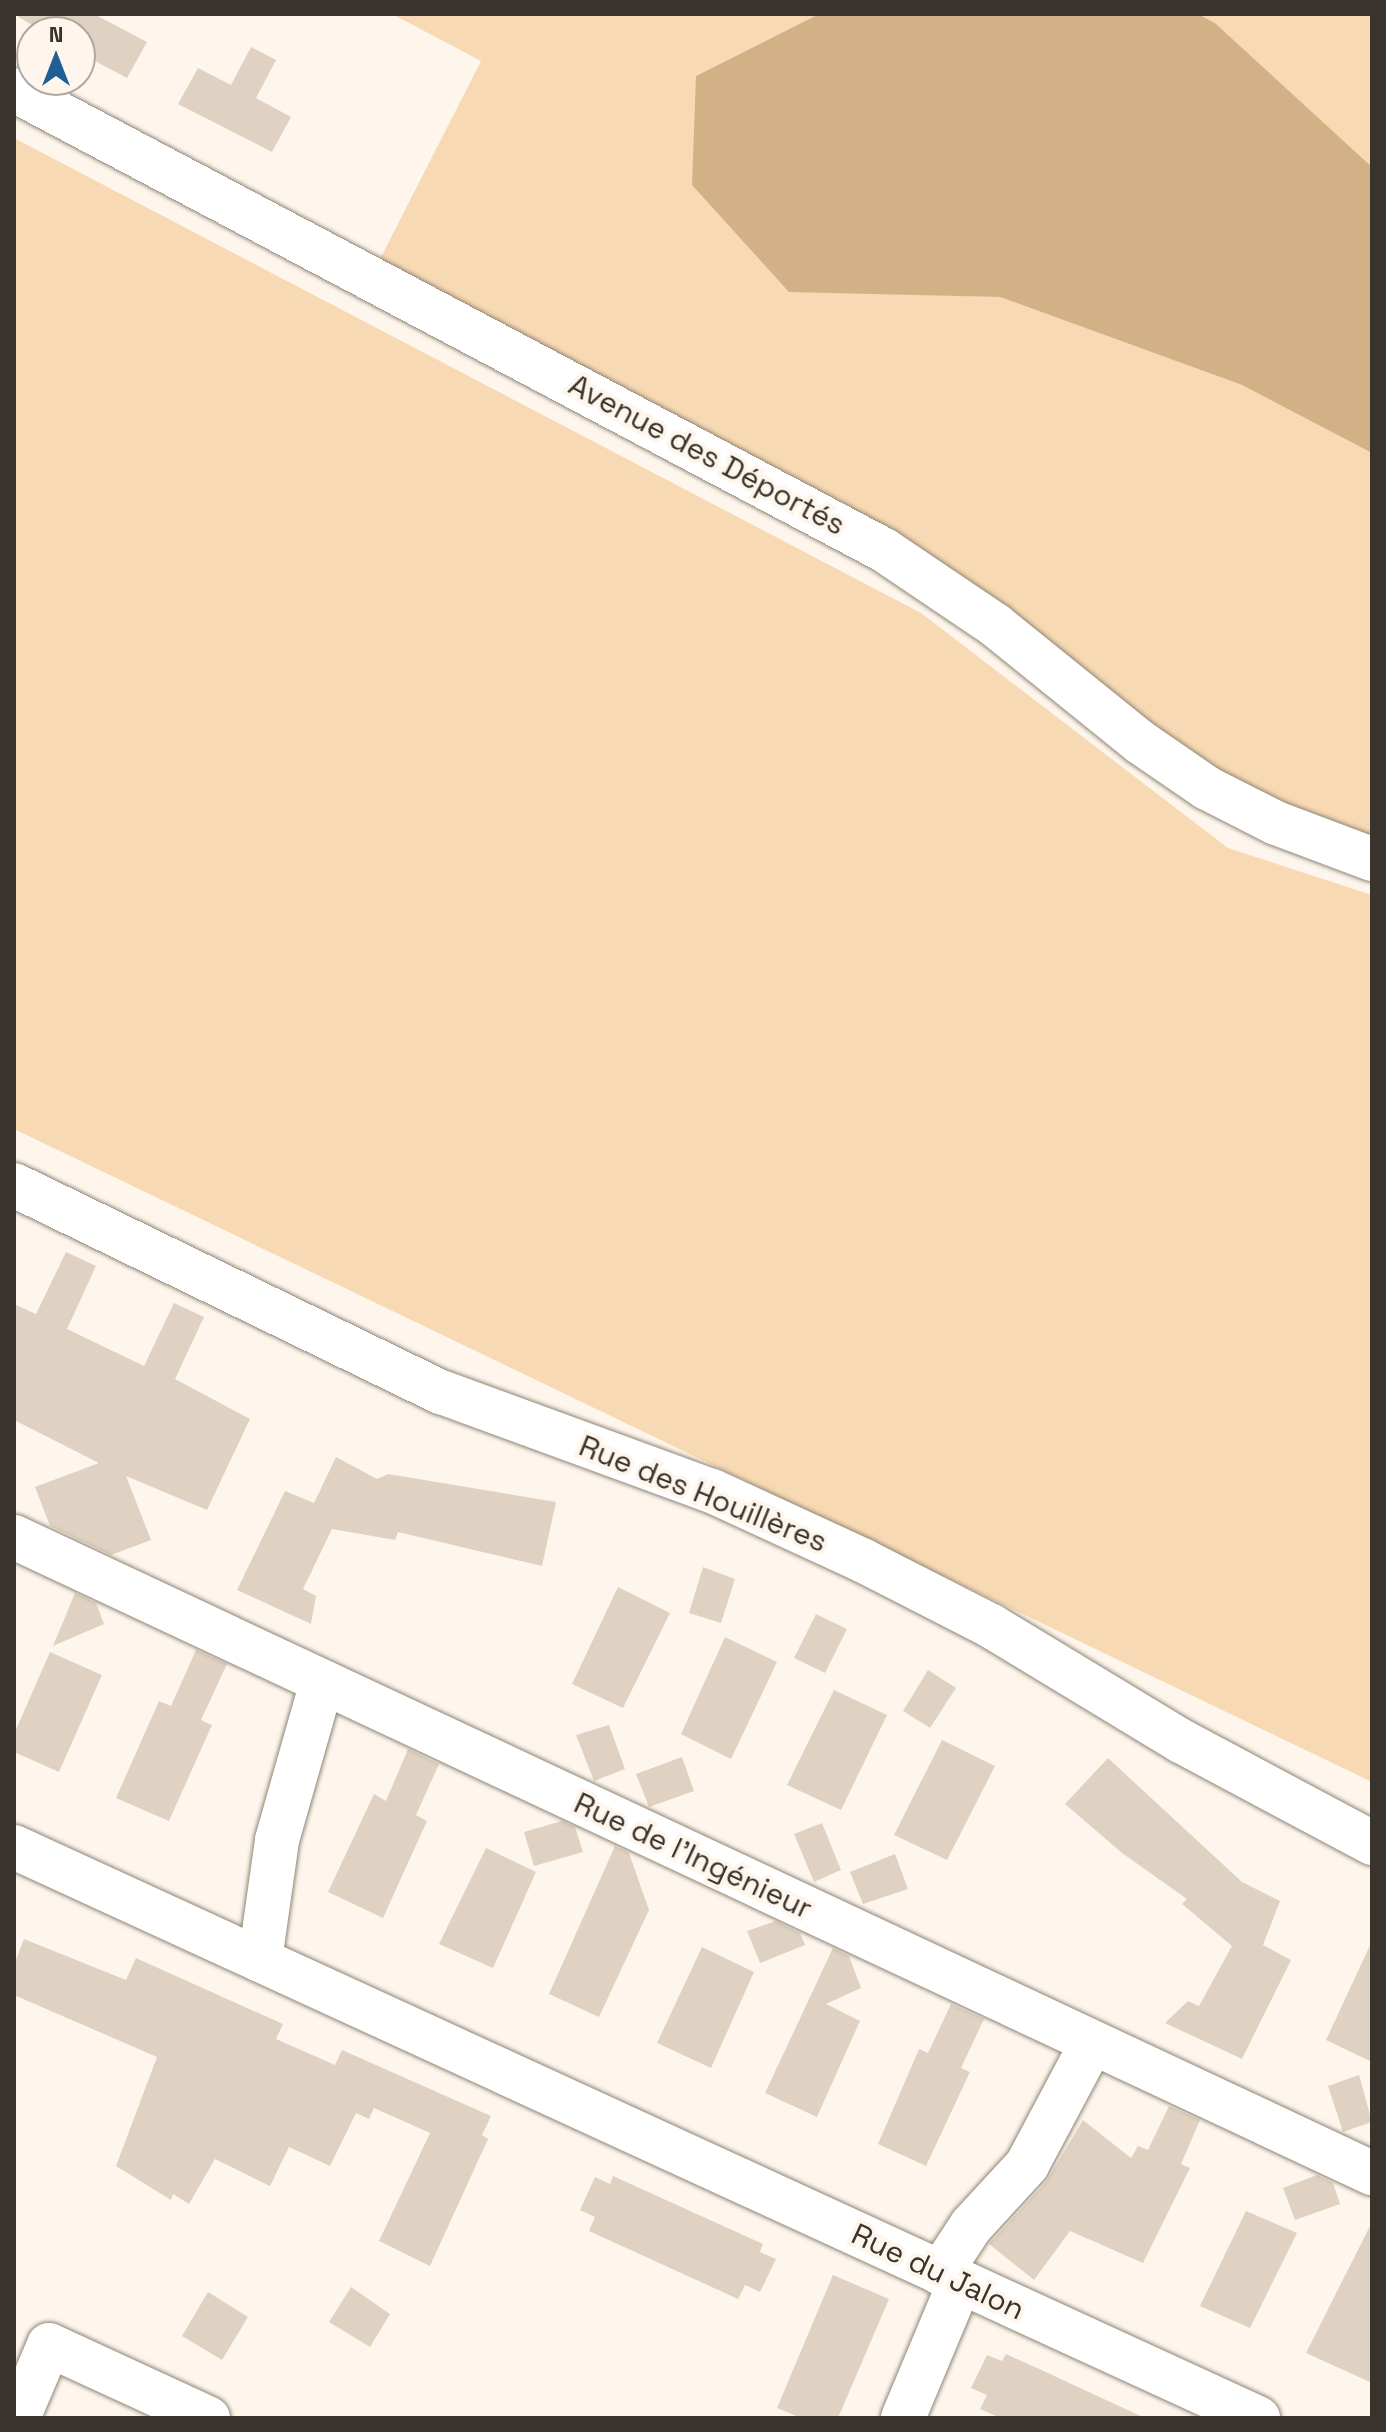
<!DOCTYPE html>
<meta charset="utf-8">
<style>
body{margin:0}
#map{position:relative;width:1386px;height:2432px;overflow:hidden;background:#fef6ed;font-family:"Space Grotesk",sans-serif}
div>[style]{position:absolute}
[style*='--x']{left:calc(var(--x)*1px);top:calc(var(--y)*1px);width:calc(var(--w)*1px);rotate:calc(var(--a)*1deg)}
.green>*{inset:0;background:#f7d9b3}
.forest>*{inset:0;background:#d2b186}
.building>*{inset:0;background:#dfd2c2}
.roads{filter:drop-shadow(0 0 2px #908475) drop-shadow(0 0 2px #908475)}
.street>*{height:44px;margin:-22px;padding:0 22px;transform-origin:22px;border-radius:22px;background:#fff}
.secondary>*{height:44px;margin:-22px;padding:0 22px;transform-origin:22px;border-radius:22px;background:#fff}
span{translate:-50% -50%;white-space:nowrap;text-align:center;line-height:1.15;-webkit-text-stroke:8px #fef6ed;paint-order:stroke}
.street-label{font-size:30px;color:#38332c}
.frame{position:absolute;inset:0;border:16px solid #38332c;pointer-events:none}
.north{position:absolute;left:16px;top:16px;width:80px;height:80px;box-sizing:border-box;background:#fef6ed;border:2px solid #afa8a0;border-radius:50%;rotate:0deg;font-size:22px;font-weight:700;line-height:32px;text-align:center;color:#38332c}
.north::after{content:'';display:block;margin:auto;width:28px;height:36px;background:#205f95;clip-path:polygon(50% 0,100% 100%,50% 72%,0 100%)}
</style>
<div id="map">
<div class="green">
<i style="clip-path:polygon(392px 14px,819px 14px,696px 76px,789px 291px,1000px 297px,1242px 385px,1372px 453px,1372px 838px,1243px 789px,379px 261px,481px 61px)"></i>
<i style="clip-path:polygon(1198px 14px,1372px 14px,1372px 167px,1215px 23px)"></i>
<i style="clip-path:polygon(14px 138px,921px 613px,1228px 848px,1372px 895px,1372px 1782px,14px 1129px)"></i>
</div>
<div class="forest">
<i style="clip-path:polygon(819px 14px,1198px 14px,1215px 23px,1372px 167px,1372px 453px,1242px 385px,1000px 297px,789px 292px,692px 185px,696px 76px)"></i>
</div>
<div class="building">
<i style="clip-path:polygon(14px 14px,94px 14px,147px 42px,127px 78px,80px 53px,80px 32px,43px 32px)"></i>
<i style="clip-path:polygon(251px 47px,276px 60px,256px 98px,291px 117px,272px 152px,178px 104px,198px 68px,231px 85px)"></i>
<i style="clip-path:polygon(66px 1252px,96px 1266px,67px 1329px,144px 1366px,174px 1303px,204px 1317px,175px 1379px,250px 1419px,207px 1510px,126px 1476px,151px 1540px,111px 1555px,50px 1526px,35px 1487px,99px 1463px,14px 1420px,14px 1304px,36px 1314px)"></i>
<i style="clip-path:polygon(336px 1457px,377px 1479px,388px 1474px,556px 1502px,542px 1566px,398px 1532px,395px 1540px,332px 1529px,303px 1589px,316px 1596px,311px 1624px,237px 1590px,285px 1491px,314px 1503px)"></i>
<i style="clip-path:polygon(703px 1567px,735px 1579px,721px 1623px,689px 1613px)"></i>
<i style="clip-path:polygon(618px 1587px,670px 1613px,623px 1708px,572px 1684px)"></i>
<i style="clip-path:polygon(75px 1593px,96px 1603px,104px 1624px,53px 1646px)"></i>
<i style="clip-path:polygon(816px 1614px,847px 1629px,825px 1673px,794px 1658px)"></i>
<i style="clip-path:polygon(725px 1637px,777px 1662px,731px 1759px,681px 1734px)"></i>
<i style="clip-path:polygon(196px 1650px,227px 1664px,201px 1720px,212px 1725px,169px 1821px,116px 1798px,159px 1701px,171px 1706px)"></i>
<i style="clip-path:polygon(50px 1652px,102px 1675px,59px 1772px,14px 1752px,14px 1734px)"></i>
<i style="clip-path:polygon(928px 1670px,956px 1688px,930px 1728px,903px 1711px)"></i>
<i style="clip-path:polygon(834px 1690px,887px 1715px,841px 1810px,787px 1785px)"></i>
<i style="clip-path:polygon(609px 1725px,625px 1769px,594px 1781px,576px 1735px)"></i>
<i style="clip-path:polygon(942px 1740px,995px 1766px,947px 1860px,894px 1835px)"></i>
<i style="clip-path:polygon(408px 1749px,439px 1764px,416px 1815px,427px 1821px,383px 1918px,328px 1892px,374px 1794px,386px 1801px)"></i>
<i style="clip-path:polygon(682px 1757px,694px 1791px,649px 1807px,636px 1774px)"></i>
<i style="clip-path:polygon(1108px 1758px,1242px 1882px,1280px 1901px,1263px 1945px,1291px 1960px,1242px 2059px,1165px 2023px,1188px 2001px,1199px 2006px,1232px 1946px,1182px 1904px,1187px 1899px,1122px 1853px,1065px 1804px)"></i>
<i style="clip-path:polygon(562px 1821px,575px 1827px,583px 1852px,534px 1866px,524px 1832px)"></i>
<i style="clip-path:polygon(822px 1823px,841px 1870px,814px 1882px,794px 1834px)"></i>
<i style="clip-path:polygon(615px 1846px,629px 1853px,649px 1910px,599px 2017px,549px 1994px)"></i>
<i style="clip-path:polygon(486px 1848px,536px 1872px,493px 1968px,439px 1944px)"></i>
<i style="clip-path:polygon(895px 1854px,908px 1889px,863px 1904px,850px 1872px)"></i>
<i style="clip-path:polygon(776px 1921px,800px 1933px,805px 1945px,760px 1963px,747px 1931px)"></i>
<i style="clip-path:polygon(24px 1939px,126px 1980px,136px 1958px,283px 2024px,276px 2039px,335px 2065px,342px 2050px,491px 2116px,482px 2135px,488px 2139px,430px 2266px,379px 2241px,430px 2133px,374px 2108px,369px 2119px,356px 2113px,330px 2166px,289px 2147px,270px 2186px,215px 2159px,189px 2204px,173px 2194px,171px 2200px,116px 2166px,157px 2057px,14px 1995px,14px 1965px)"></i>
<i style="clip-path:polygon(1372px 1941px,1372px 2062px,1326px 2040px)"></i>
<i style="clip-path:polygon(702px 1947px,754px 1972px,711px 2068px,657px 2043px)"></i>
<i style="clip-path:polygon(833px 1948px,849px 1956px,861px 1988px,826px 2004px,860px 2021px,817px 2117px,765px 2093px)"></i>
<i style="clip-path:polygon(951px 2004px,984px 2019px,961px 2068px,970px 2072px,926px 2166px,878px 2144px,919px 2049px,928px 2053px)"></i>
<i style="clip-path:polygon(1359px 2075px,1372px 2122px,1343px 2132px,1328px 2086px)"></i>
<i style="clip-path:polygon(1169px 2106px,1200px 2120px,1181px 2164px,1190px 2168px,1143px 2263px,1070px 2231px,1034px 2280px,989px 2244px,1046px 2182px,1083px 2120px,1131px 2158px,1138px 2146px,1148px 2150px)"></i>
<i style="clip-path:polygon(1317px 2175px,1333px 2183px,1340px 2204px,1295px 2220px,1283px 2188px)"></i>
<i style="clip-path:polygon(613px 2176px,763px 2244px,760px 2252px,776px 2259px,760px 2292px,745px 2285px,738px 2299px,589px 2231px,595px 2217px,580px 2210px,595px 2177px,610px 2184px)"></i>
<i style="clip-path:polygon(1246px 2211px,1297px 2233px,1250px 2328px,1200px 2306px)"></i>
<i style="clip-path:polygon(1372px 2222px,1372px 2383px,1306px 2353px)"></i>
<i style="clip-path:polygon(833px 2275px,889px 2299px,838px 2418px,801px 2418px,777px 2408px)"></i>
<i style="clip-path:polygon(351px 2287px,390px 2314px,370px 2347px,329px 2322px)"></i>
<i style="clip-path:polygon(208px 2292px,248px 2317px,222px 2360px,182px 2336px)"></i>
<i style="clip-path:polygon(1006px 2354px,1037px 2368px,1145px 2418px,1000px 2418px,980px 2409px,987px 2395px,971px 2388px,987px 2355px,1002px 2361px)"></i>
</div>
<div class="roads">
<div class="street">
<i style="--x:14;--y:1185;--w:475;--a:25.9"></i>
<i style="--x:441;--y:1392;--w:289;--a:20.1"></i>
<i style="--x:712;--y:1491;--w:167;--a:24.7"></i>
<i style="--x:864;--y:1561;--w:143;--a:27.1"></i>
<i style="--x:991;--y:1626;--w:222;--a:31.2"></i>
<i style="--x:1181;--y:1741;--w:217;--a:28.1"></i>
<i style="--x:14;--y:1537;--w:1500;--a:25.1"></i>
<i style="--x:14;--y:1847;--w:1369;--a:24.66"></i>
<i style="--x:260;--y:1960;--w:121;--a:-81.9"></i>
<i style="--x:277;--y:1840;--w:164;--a:-74.1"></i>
<i style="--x:940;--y:2273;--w:56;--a:-56.6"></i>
<i style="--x:971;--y:2226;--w:83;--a:-47.4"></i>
<i style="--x:1027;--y:2165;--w:138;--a:-62"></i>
<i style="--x:18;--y:2418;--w:79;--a:-67"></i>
<i style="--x:49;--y:2345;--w:175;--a:24.7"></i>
<i style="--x:903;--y:2418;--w:147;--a:-67.3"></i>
</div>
<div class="secondary">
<i style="--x:14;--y:90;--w:984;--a:27.87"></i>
<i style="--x:884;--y:550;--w:134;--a:34"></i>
<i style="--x:995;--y:625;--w:186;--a:38.9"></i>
<i style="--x:1140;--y:742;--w:81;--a:34.5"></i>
<i style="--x:1207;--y:788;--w:77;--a:26.9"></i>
<i style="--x:1276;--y:823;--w:103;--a:20.6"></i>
</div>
</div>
<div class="street-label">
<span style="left:707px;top:455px;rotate:28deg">Avenue des Déportés</span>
<span style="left:703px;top:1494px;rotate:22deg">Rue des Houillères</span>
<span style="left:693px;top:1856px;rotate:25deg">Rue de l'Ingénieur</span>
<span style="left:938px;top:2272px;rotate:25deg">Rue du Jalon</span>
</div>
<div class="frame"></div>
<div class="north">N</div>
</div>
